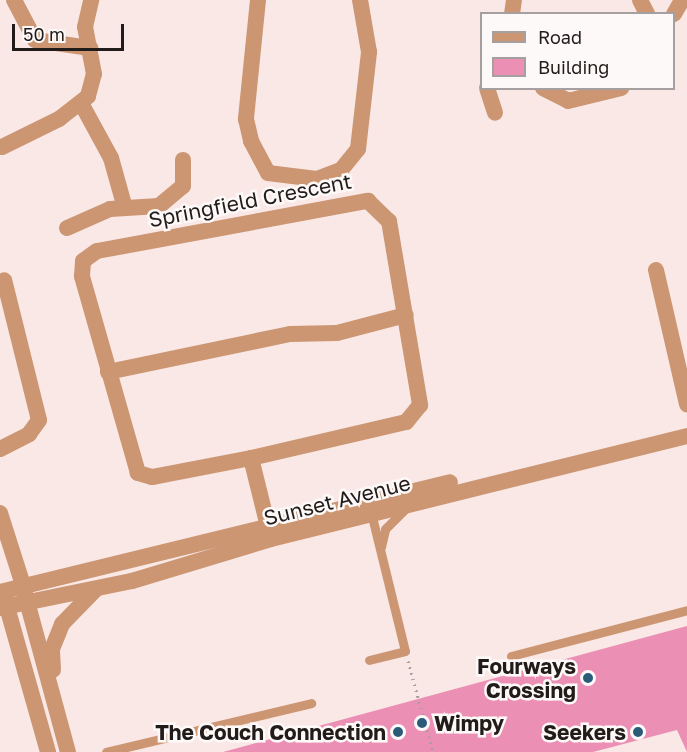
<!DOCTYPE html>
<style>
body{margin:0}
#map{position:relative;width:687px;height:752px;overflow:hidden;background:#fae8e6;font-family:"Golos Text",sans-serif}
div>[style]{position:absolute}
[style*='--x']{left:calc(var(--x)*1px);top:calc(var(--y)*1px);width:calc(var(--w)*1px);rotate:calc(var(--a)*1deg)}
.building>*{inset:0;background:#ec8fb4}
.path>*{height:3px;margin-top:-1.5px;transform-origin:0;background:repeating-linear-gradient(90deg,#ab9d9c 0 1.5px,transparent 0 6px)}
.service>*{height:9px;margin:-4.5px;padding:0 4.5px;transform-origin:4.5px;border-radius:4.5px;background:#cc9673}
.minor>*{height:16px;margin:-8px;padding:0 8px;transform-origin:8px;border-radius:8px;background:#cc9673}
.tertiary>*{height:16px;margin:-8px;padding:0 8px;transform-origin:8px;border-radius:8px;background:#cc9673}
.dots>*{width:16px;height:16px;translate:-50% -50%;box-sizing:border-box;border:3px solid #fdf9f8;border-radius:50%}
span{translate:-50% -50%;white-space:nowrap;text-align:center;line-height:1.15;-webkit-text-stroke:5px #fdf9f8;paint-order:stroke}
.street-label{font-size:21px;color:#211b1a}
.poi-label{font-size:21px;color:#211b1a;font-weight:700}
.right{translate:-100% -50%;text-align:right}
.left{translate:0 -50%;text-align:left}
.legend{position:absolute;left:480px;top:12px;width:195px;height:78px;box-sizing:border-box;background:#fdf9f8;border:2px solid #a5a09f;margin:0;padding:8px 10px;list-style:none;font-size:18px;color:#211b1a}
.legend li{display:flex;align-items:center;gap:12px;height:30px}
.legend b{width:30px;border:2px solid #a5a09f}
.scale{position:absolute;left:12px;top:24px;width:112px;height:27px;box-sizing:border-box;border:3px solid #211b1a;border-top:0;padding-left:8px;font-size:18px;line-height:21px;white-space:nowrap;color:#211b1a;-webkit-text-stroke:4px #fdf9f8;paint-order:stroke}
</style>
<div id="map">
<div class="building">
<i style="clip-path:polygon(687px 626px,687px 752px,677px 730px,593px 752px,223px 752px)"></i>
</div>
<div class="path">
<i style="--x:408;--y:661;--w:94;--a:74.6"></i>
</div>
<div class="service">
<i style="--x:381;--y:547;--w:18;--a:-77"></i>
<i style="--x:385;--y:529;--w:28;--a:-45"></i>
<i style="--x:511;--y:656;--w:182;--a:-14.6"></i>
<i style="--x:369;--y:660;--w:37;--a:-14"></i>
<i style="--x:405;--y:651;--w:142;--a:-103.8"></i>
<i style="--x:106;--y:752;--w:211;--a:-13.4"></i>
</div>
<div class="minor">
<i style="--x:14;--y:0;--w:45;--a:62.3"></i>
<i style="--x:35;--y:40;--w:56;--a:8.3"></i>
<i style="--x:258;--y:0;--w:120;--a:95.8"></i>
<i style="--x:246;--y:119;--w:23;--a:77"></i>
<i style="--x:251;--y:141;--w:36;--a:62"></i>
<i style="--x:268;--y:173;--w:49;--a:7"></i>
<i style="--x:317;--y:179;--w:26;--a:-21"></i>
<i style="--x:341;--y:170;--w:27;--a:-51"></i>
<i style="--x:358;--y:149;--w:98;--a:-83.5"></i>
<i style="--x:369;--y:52;--w:53;--a:-99.8"></i>
<i style="--x:640;--y:0;--w:16;--a:63"></i>
<i style="--x:512;--y:14;--w:14;--a:-82"></i>
<i style="--x:674;--y:14;--w:16;--a:-60"></i>
<i style="--x:487;--y:88;--w:26;--a:72"></i>
<i style="--x:543;--y:88;--w:28;--a:27"></i>
<i style="--x:568;--y:101;--w:55;--a:-13.8"></i>
<i style="--x:81;--y:103;--w:63;--a:61.4"></i>
<i style="--x:111;--y:158;--w:52;--a:74.4"></i>
<i style="--x:2;--y:147;--w:64;--a:-26.2"></i>
<i style="--x:59;--y:119;--w:37;--a:-38"></i>
<i style="--x:88;--y:96;--w:23;--a:-75"></i>
<i style="--x:94;--y:74;--w:48;--a:-100.8"></i>
<i style="--x:85;--y:27;--w:28;--a:-77"></i>
<i style="--x:67;--y:228;--w:47;--a:-23.8"></i>
<i style="--x:110;--y:209;--w:49;--a:-3.5"></i>
<i style="--x:159;--y:206;--w:31;--a:-40"></i>
<i style="--x:183;--y:186;--w:26;--a:-90"></i>
<i style="--x:656;--y:270;--w:138;--a:77"></i>
<i style="--x:108;--y:372;--w:186;--a:-11.8"></i>
<i style="--x:290;--y:334;--w:47;--a:-1.2"></i>
<i style="--x:337;--y:333;--w:71;--a:-14.6"></i>
<i style="--x:0;--y:449;--w:33;--a:-27"></i>
<i style="--x:29;--y:434;--w:17;--a:-54"></i>
<i style="--x:39;--y:420;--w:144;--a:-104"></i>
<i style="--x:251;--y:458;--w:101;--a:169.1"></i>
<i style="--x:152;--y:477;--w:15;--a:-164"></i>
<i style="--x:138;--y:473;--w:205;--a:-105.9"></i>
<i style="--x:82;--y:276;--w:15;--a:-86"></i>
<i style="--x:83;--y:261;--w:17;--a:-36"></i>
<i style="--x:97;--y:251;--w:276;--a:-10.5"></i>
<i style="--x:368;--y:201;--w:29;--a:44"></i>
<i style="--x:389;--y:221;--w:187;--a:80.4"></i>
<i style="--x:420;--y:405;--w:22;--a:129"></i>
<i style="--x:406;--y:422;--w:159;--a:166.9"></i>
<i style="--x:251;--y:458;--w:83;--a:76.1"></i>
<i style="--x:0;--y:513;--w:76;--a:72.3"></i>
</div>
<div class="tertiary">
<i style="--x:0;--y:592;--w:463;--a:-13.7"></i>
<i style="--x:25;--y:594;--w:164;--a:74.8"></i>
<i style="--x:5;--y:600;--w:158;--a:74.2"></i>
<i style="--x:0;--y:608;--w:135;--a:-11.6"></i>
<i style="--x:132;--y:581;--w:145;--a:-16.8"></i>
<i style="--x:271;--y:539;--w:429;--a:-13.9"></i>
<i style="--x:53;--y:670;--w:21;--a:-93"></i>
<i style="--x:52;--y:649;--w:27;--a:-68"></i>
<i style="--x:62;--y:624;--w:49;--a:-45.8"></i>
</div>
<div class="dots">
<i style="left:588px;top:678px;background:#2a5b79"></i>
<i style="left:422px;top:723px;background:#2a5b79"></i>
<i style="left:398px;top:732px;background:#2a5b79"></i>
<i style="left:638px;top:732px;background:#2a5b79"></i>
</div>
<div class="street-label">
<span style="left:250px;top:200px;rotate:-11deg">Springfield Crescent</span>
<span style="left:337px;top:500px;rotate:-14deg">Sunset Avenue</span>
</div>
<div class="poi-label">
<span class="right" style="left:576px;top:678px">Fourways<br>Crossing</span>
<span class="left" style="left:434px;top:723px">Wimpy</span>
<span class="right" style="left:386px;top:732px">The Couch Connection</span>
<span class="right" style="left:626px;top:732px">Seekers</span>
</div>
<ul class="legend">
<li><b style="height:8px;background:#cc9673"></b>Road</li>
<li><b style="height:16px;background:#ec8fb4"></b>Building</li>
</ul>
<div class="scale">50 m</div>
</div>
